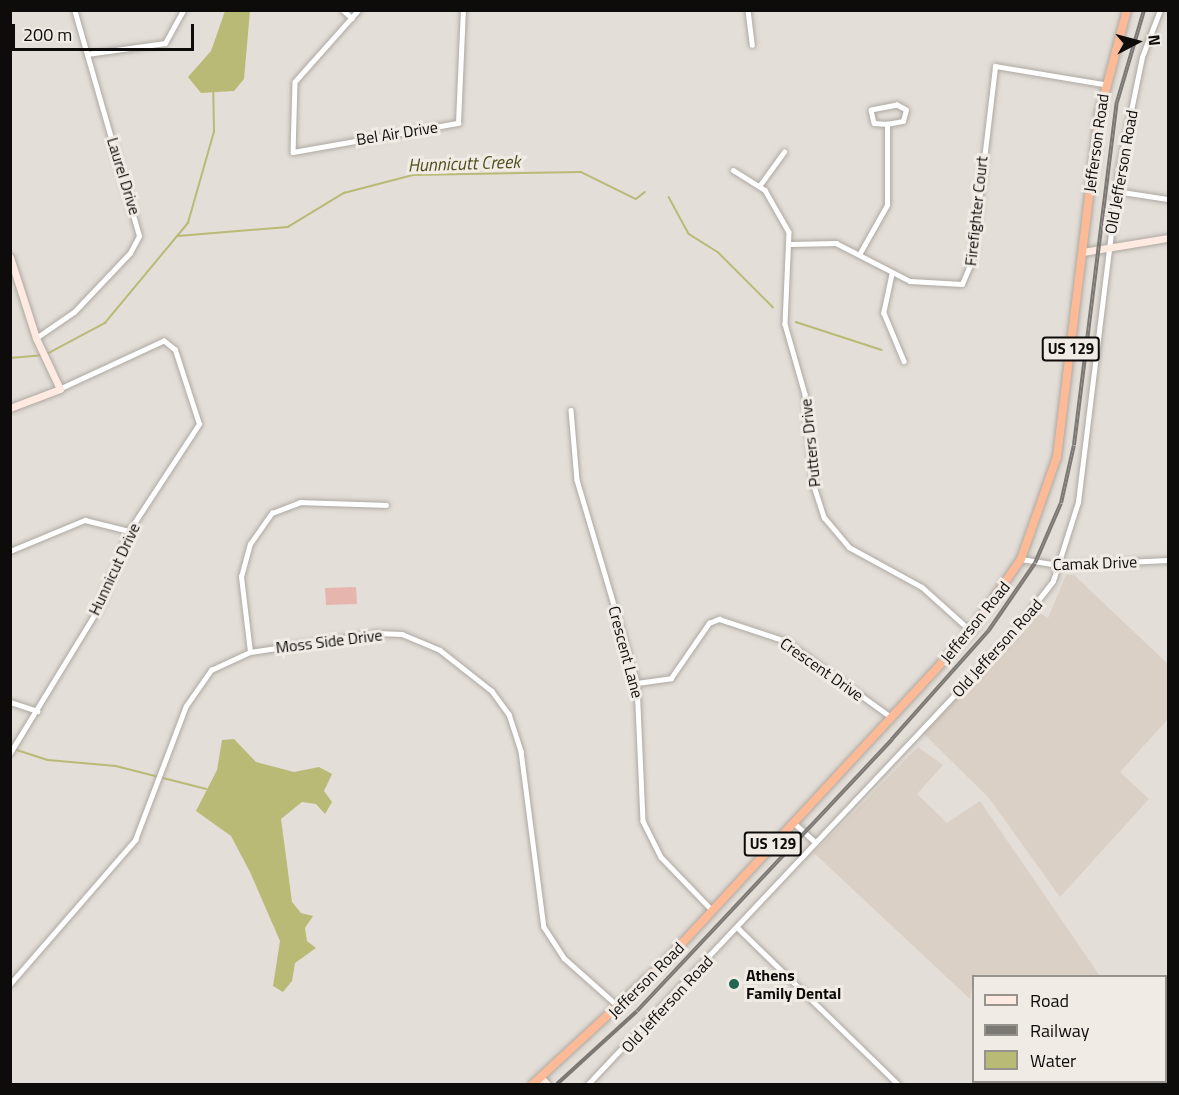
<!DOCTYPE html>
<style>
body{margin:0}
#map{position:relative;width:1179px;height:1095px;overflow:hidden;background:#e4ded8;font-family:"Titillium Web",sans-serif}
div>[style]{position:absolute}
[style*='--x']{left:calc(var(--x)*1px);top:calc(var(--y)*1px);width:calc(var(--w)*1px);rotate:calc(var(--a)*1deg)}
.built>*{inset:0;background:#dbd0c5}
.green>*{inset:0;background:#e6b5ae}
.water>*{inset:0;background:#b9ba76}
.stream>*{height:1.5px;margin:-0.75px;padding:0 0.75px;transform-origin:0.75px;border-radius:0.75px;background:#b9ba76}
.roads{filter:drop-shadow(0 0 2px #ada8a2) drop-shadow(0 0 2px #ada8a2)}
.street>*{height:4.5px;margin:-2.25px;padding:0 2.25px;transform-origin:2.25px;border-radius:2.25px;background:#fff}
.secondary>*{height:7px;margin:-3.5px;padding:0 3.5px;transform-origin:3.5px;border-radius:3.5px;background:#feeae0}
.highway>*{height:8px;margin:-4px;padding:0 4px;transform-origin:4px;border-radius:4px;background:#fcba97}
.rail>*{height:4px;margin-top:-2px;transform-origin:0;background:repeating-linear-gradient(90deg,#f1ebe6 0 4.5px,#7c7874 0 9px);box-sizing:border-box;border-block:2px solid #7c7874}
.dots>*{width:16px;height:16px;translate:-50% -50%;box-sizing:border-box;border:3px solid #f1ebe6;border-radius:50%}
span{translate:-50% -50%;white-space:nowrap;text-align:center;line-height:1.15;-webkit-text-stroke:6px #f1ebe6;paint-order:stroke}
.shield-label span{padding:2px 4px;background:#f1ebe6;border:2px solid;border-radius:4px;-webkit-text-stroke-width:0}
.shield-label{font-size:15px;color:#0e0c0a;font-weight:700}
.street-label{font-size:16px;color:#0e0c0a}
.poi-label{font-size:16px;color:#0e0c0a;font-weight:700}
.left{translate:0 -50%;text-align:left}
.water-label{font-size:18px;color:#4f4f1c;font-style:italic}
.frame{position:absolute;inset:0;border:12px solid #0e0c0a;pointer-events:none}
.legend{position:absolute;left:972px;top:975px;width:195px;height:108px;box-sizing:border-box;background:#f1ebe6;border:2px solid #96928e;margin:0;padding:8px 10px;list-style:none;font-size:18px;color:#0e0c0a}
.legend li{display:flex;align-items:center;gap:12px;height:30px}
.legend b{width:30px;border:2px solid #96928e}
.north{position:absolute;left:1107px;top:12px;width:60px;height:60px;-webkit-text-stroke:4px #f1ebe6;paint-order:stroke;rotate:84deg;font-size:16px;font-weight:700;line-height:24px;text-align:center;color:#0e0c0a}
.north::after{content:'';display:block;margin:auto;width:21px;height:27px;background:#0e0c0a;clip-path:polygon(50% 0,100% 100%,50% 72%,0 100%)}
.scale{position:absolute;left:12px;top:24px;width:182px;height:27px;box-sizing:border-box;border:3px solid #0e0c0a;border-top:0;padding-left:8px;font-size:18px;line-height:21px;white-space:nowrap;color:#0e0c0a;-webkit-text-stroke:4px #f1ebe6;paint-order:stroke}
</style>
<div id="map">
<div class="built">
<i style="clip-path:polygon(1066px 575px,1074px 575px,1168px 664px,1168px 719px,1120px 772px,1149px 799px,1060px 897px,989px 798px,922px 732px,1038px 612px,1048px 618px)"></i>
<i style="clip-path:polygon(918px 747px,943px 765px,917px 794px,947px 823px,980px 801px,1100px 976px,974px 976px,970px 999px,814px 853px)"></i>
</div>
<div class="green">
<i style="clip-path:polygon(356px 587px,357px 604px,326px 605px,325px 588px)"></i>
</div>
<div class="water">
<i style="clip-path:polygon(225px 11px,250px 11px,244px 79px,234px 91px,201px 93px,188px 77px,211px 51px)"></i>
<i style="clip-path:polygon(234px 739px,256px 762px,294px 772px,319px 767px,332px 774px,324px 791px,332px 802px,325px 814px,316px 804px,302px 802px,281px 819px,292px 902px,301px 913px,313px 916px,305px 928px,307px 941px,316px 948px,295px 963px,292px 981px,283px 992px,273px 986px,280px 941px,250px 872px,231px 836px,196px 811px,217px 770px,222px 740px)"></i>
</div>
<div class="stream">
<i style="--x:669;--y:197;--w:42;--a:61.6"></i>
<i style="--x:689;--y:234;--w:34;--a:32"></i>
<i style="--x:718;--y:252;--w:78;--a:45"></i>
<i style="--x:178;--y:236;--w:110;--a:-4.7"></i>
<i style="--x:288;--y:227;--w:66;--a:-31.3"></i>
<i style="--x:344;--y:193;--w:71;--a:-14.6"></i>
<i style="--x:413;--y:175;--w:168;--a:-1"></i>
<i style="--x:581;--y:172;--w:61;--a:26.1"></i>
<i style="--x:636;--y:199;--w:11;--a:-38"></i>
<i style="--x:796;--y:322;--w:90;--a:18"></i>
<i style="--x:47;--y:354;--w:66;--a:-28.1"></i>
<i style="--x:105;--y:323;--w:130;--a:-50.3"></i>
<i style="--x:188;--y:223;--w:95;--a:-74.1"></i>
<i style="--x:214;--y:132;--w:39;--a:-91"></i>
<i style="--x:10;--y:358;--w:32;--a:-5"></i>
<i style="--x:14;--y:749;--w:36;--a:18"></i>
<i style="--x:48;--y:760;--w:68;--a:5"></i>
<i style="--x:116;--y:766;--w:93;--a:14.3"></i>
</div>
<div class="roads">
<div class="street">
<i style="--x:343;--y:10;--w:12;--a:42"></i>
<i style="--x:359;--y:10;--w:96;--a:131.6"></i>
<i style="--x:295;--y:82;--w:70;--a:91.6"></i>
<i style="--x:293;--y:152;--w:168;--a:-10"></i>
<i style="--x:458;--y:123;--w:113;--a:-87.5"></i>
<i style="--x:748;--y:10;--w:35;--a:83"></i>
<i style="--x:87;--y:54;--w:79;--a:-8"></i>
<i style="--x:165;--y:43;--w:38;--a:-61"></i>
<i style="--x:733;--y:170;--w:38;--a:32"></i>
<i style="--x:765;--y:190;--w:48;--a:60.3"></i>
<i style="--x:789;--y:232;--w:92;--a:92.5"></i>
<i style="--x:785;--y:324;--w:73;--a:74.1"></i>
<i style="--x:805;--y:394;--w:92;--a:84.4"></i>
<i style="--x:814;--y:486;--w:33;--a:72"></i>
<i style="--x:824;--y:517;--w:39;--a:50"></i>
<i style="--x:849;--y:547;--w:83;--a:28.7"></i>
<i style="--x:922;--y:587;--w:66;--a:41.9"></i>
<i style="--x:760;--y:185;--w:41;--a:-54"></i>
<i style="--x:1116;--y:191;--w:53;--a:8.7"></i>
<i style="--x:790;--y:244;--w:46;--a:-1.2"></i>
<i style="--x:836;--y:243;--w:83;--a:27.2"></i>
<i style="--x:910;--y:281;--w:52;--a:3.3"></i>
<i style="--x:962;--y:284;--w:26;--a:-67"></i>
<i style="--x:972;--y:260;--w:195;--a:-83.2"></i>
<i style="--x:995;--y:66;--w:110;--a:9.4"></i>
<i style="--x:860;--y:253;--w:55;--a:-60.6"></i>
<i style="--x:887;--y:205;--w:81;--a:-90"></i>
<i style="--x:887;--y:124;--w:16;--a:-11"></i>
<i style="--x:903;--y:121;--w:11;--a:-75"></i>
<i style="--x:906;--y:110;--w:10;--a:-151"></i>
<i style="--x:897;--y:105;--w:26;--a:169"></i>
<i style="--x:871;--y:110;--w:13;--a:77"></i>
<i style="--x:874;--y:123;--w:13;--a:4"></i>
<i style="--x:892;--y:274;--w:40;--a:102"></i>
<i style="--x:884;--y:313;--w:52;--a:67.4"></i>
<i style="--x:36;--y:338;--w:46;--a:-34.4"></i>
<i style="--x:74;--y:312;--w:81;--a:-46.5"></i>
<i style="--x:130;--y:253;--w:19;--a:-62"></i>
<i style="--x:139;--y:236;--w:235;--a:-106"></i>
<i style="--x:571;--y:410;--w:70;--a:85.1"></i>
<i style="--x:577;--y:480;--w:212;--a:73.5"></i>
<i style="--x:637;--y:683;--w:138;--a:87.5"></i>
<i style="--x:643;--y:821;--w:40;--a:63.4"></i>
<i style="--x:661;--y:857;--w:74;--a:46.1"></i>
<i style="--x:10;--y:551;--w:81;--a:-22.5"></i>
<i style="--x:85;--y:520;--w:45;--a:14"></i>
<i style="--x:1021;--y:559;--w:39;--a:9"></i>
<i style="--x:1060;--y:565;--w:108;--a:-2.7"></i>
<i style="--x:250;--y:652;--w:76;--a:-96.8"></i>
<i style="--x:241;--y:577;--w:34;--a:-75"></i>
<i style="--x:250;--y:544;--w:38;--a:-55"></i>
<i style="--x:272;--y:513;--w:30;--a:-21"></i>
<i style="--x:300;--y:502;--w:86;--a:2"></i>
<i style="--x:637;--y:683;--w:34;--a:-8"></i>
<i style="--x:671;--y:678;--w:67;--a:-55.4"></i>
<i style="--x:709;--y:623;--w:11;--a:-22"></i>
<i style="--x:719;--y:619;--w:71;--a:18.2"></i>
<i style="--x:786;--y:641;--w:130;--a:35.9"></i>
<i style="--x:10;--y:702;--w:29;--a:18"></i>
<i style="--x:10;--y:753;--w:169;--a:-58.6"></i>
<i style="--x:98;--y:609;--w:84;--a:-68.3"></i>
<i style="--x:129;--y:531;--w:128;--a:-56.8"></i>
<i style="--x:199;--y:424;--w:78;--a:-108"></i>
<i style="--x:175;--y:350;--w:14;--a:-141"></i>
<i style="--x:164;--y:341;--w:115;--a:155.2"></i>
<i style="--x:793;--y:822;--w:30;--a:42"></i>
<i style="--x:737;--y:927;--w:225;--a:44.3"></i>
<i style="--x:10;--y:984;--w:191;--a:-49"></i>
<i style="--x:135;--y:840;--w:143;--a:-69.2"></i>
<i style="--x:186;--y:706;--w:44;--a:-55.2"></i>
<i style="--x:211;--y:670;--w:43;--a:-24.8"></i>
<i style="--x:250;--y:652;--w:128;--a:-8.5"></i>
<i style="--x:377;--y:633;--w:25;--a:2"></i>
<i style="--x:402;--y:634;--w:41;--a:22.8"></i>
<i style="--x:440;--y:650;--w:66;--a:38.3"></i>
<i style="--x:492;--y:691;--w:29;--a:54"></i>
<i style="--x:509;--y:714;--w:39;--a:72"></i>
<i style="--x:521;--y:751;--w:177;--a:82.6"></i>
<i style="--x:544;--y:927;--w:37;--a:57"></i>
<i style="--x:564;--y:958;--w:72;--a:41.6"></i>
<i style="--x:588;--y:1084;--w:617;--a:-46.71"></i>
<i style="--x:1011;--y:635;--w:68;--a:-52.1"></i>
<i style="--x:1053;--y:581;--w:83;--a:-72.4"></i>
<i style="--x:1078;--y:502;--w:330;--a:-83"></i>
<i style="--x:1118;--y:174;--w:119;--a:-78.4"></i>
<i style="--x:1142;--y:57;--w:50;--a:-69"></i>
</div>
<div class="secondary">
<i style="--x:1083;--y:252;--w:86;--a:-9.4"></i>
<i style="--x:10;--y:257;--w:85;--a:72.2"></i>
<i style="--x:36;--y:338;--w:56;--a:64.8"></i>
<i style="--x:60;--y:389;--w:53;--a:159.2"></i>
<i style="--x:541;--y:1078;--w:8;--a:45"></i>
</div>
<div class="highway">
<i style="--x:533;--y:1084;--w:174;--a:-42.7"></i>
<i style="--x:661;--y:966;--w:456;--a:-47.2"></i>
<i style="--x:971;--y:631;--w:88;--a:-55.2"></i>
<i style="--x:1021;--y:559;--w:108;--a:-70.6"></i>
<i style="--x:1057;--y:457;--w:345;--a:-83"></i>
<i style="--x:1099;--y:115;--w:109;--a:-75.1"></i>
</div>
</div>
<div class="rail">
<i style="--x:557;--y:1084;--w:108;--a:-42.4"></i>
<i style="--x:637;--y:1011;--w:373;--a:-46.8"></i>
<i style="--x:892;--y:739;--w:146;--a:-48.3"></i>
<i style="--x:989;--y:630;--w:81;--a:-55.5"></i>
<i style="--x:1035;--y:563;--w:65;--a:-66.6"></i>
<i style="--x:1061;--y:503;--w:59;--a:-77.4"></i>
<i style="--x:1074;--y:445;--w:346;--a:-82.9"></i>
<i style="--x:1117;--y:102;--w:96;--a:-73.6"></i>
</div>
<div class="dots">
<i style="left:734px;top:984px;background:#246451"></i>
</div>
<div class="shield-label">
<span style="left:1071px;top:349px">US 129</span>
<span style="left:773px;top:844px">US 129</span>
</div>
<div class="street-label">
<span style="left:397px;top:133px;rotate:-9deg">Bel Air Drive</span>
<span style="left:1096px;top:143px;rotate:-82deg">Jefferson Road</span>
<span style="left:1121px;top:172px;rotate:-80deg">Old Jefferson Road</span>
<span style="left:124px;top:176px;rotate:73deg">Laurel Drive</span>
<span style="left:976px;top:211px;rotate:-84deg">Firefighter Court</span>
<span style="left:810px;top:443px;rotate:-96deg">Putters Drive</span>
<span style="left:1095px;top:563px;rotate:-2deg">Camak Drive</span>
<span style="left:114px;top:569px;rotate:-65deg">Hunnicut Drive</span>
<span style="left:975px;top:622px;rotate:-51deg">Jefferson Road</span>
<span style="left:329px;top:641px;rotate:-7deg">Moss Side Drive</span>
<span style="left:997px;top:648px;rotate:-48deg">Old Jefferson Road</span>
<span style="left:626px;top:652px;rotate:75deg">Crescent Lane</span>
<span style="left:822px;top:669px;rotate:35deg">Crescent Drive</span>
<span style="left:646px;top:980px;rotate:-45deg">Jefferson Road</span>
<span style="left:667px;top:1004px;rotate:-47deg">Old Jefferson Road</span>
</div>
<div class="poi-label">
<span class="left" style="left:746px;top:984px">Athens<br>Family Dental</span>
</div>
<div class="water-label">
<span style="left:464px;top:164px;rotate:-2deg">Hunnicutt Creek</span>
</div>
<div class="frame"></div>
<ul class="legend">
<li><b style="height:8px;background:#feeae0"></b>Road</li>
<li><b style="height:8px;background:#7c7874"></b>Railway</li>
<li><b style="height:16px;background:#b9ba76"></b>Water</li>
</ul>
<div class="north">N</div>
<div class="scale">200 m</div>
</div>
